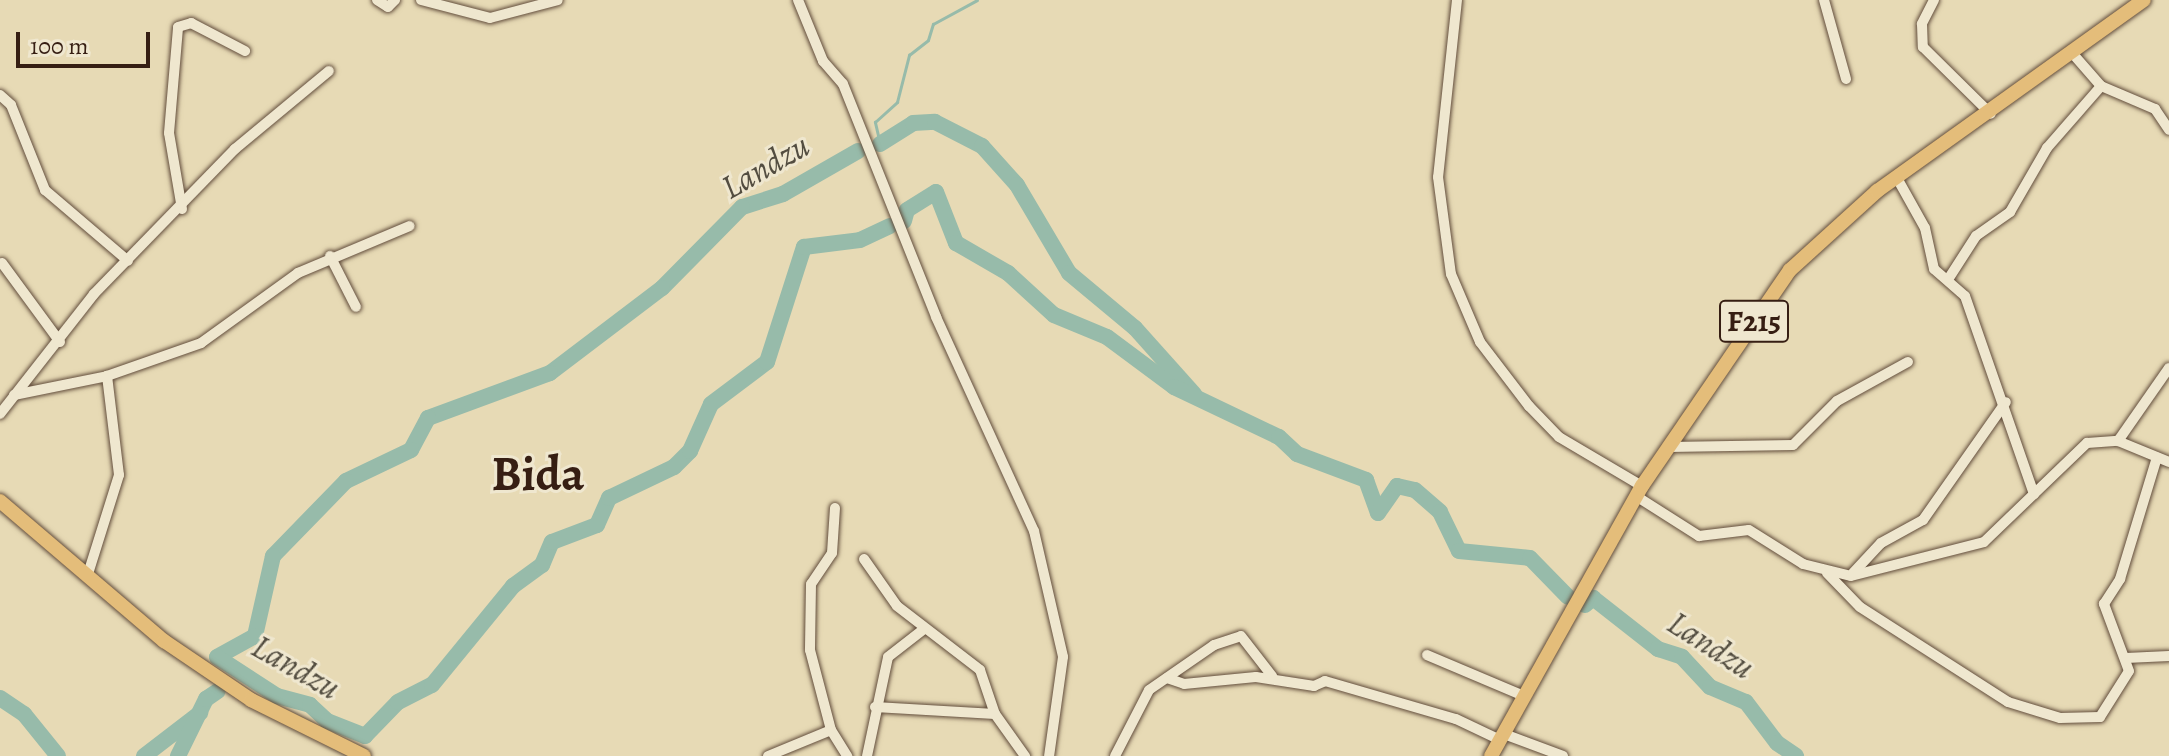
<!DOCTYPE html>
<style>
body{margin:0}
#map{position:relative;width:2169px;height:756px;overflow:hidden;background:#e7dab5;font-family:Alegreya,serif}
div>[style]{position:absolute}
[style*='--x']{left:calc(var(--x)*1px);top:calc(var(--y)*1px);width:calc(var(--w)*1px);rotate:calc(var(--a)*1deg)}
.stream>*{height:3px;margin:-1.5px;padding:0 1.5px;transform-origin:1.5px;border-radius:1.5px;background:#97bbaa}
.river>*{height:16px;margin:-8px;padding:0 8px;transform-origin:8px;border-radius:8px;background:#97bbaa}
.roads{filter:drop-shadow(0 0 2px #624d3c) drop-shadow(0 0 2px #624d3c)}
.minor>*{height:10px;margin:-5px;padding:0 5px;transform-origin:5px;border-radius:5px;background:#efe7cf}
.major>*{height:14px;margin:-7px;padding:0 7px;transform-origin:7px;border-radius:7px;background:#e4bd7a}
span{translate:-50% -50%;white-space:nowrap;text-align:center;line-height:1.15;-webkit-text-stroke:6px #efe7cf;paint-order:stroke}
.shield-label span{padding:2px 6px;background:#efe7cf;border:2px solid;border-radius:6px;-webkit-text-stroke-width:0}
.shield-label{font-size:30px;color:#361e13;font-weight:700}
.water-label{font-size:34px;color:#534d40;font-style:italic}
.town-label{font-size:48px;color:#361e13;font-weight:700}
.scale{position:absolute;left:16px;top:32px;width:134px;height:36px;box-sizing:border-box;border:4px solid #361e13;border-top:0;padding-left:10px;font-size:24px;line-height:28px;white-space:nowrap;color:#361e13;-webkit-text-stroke:6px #efe7cf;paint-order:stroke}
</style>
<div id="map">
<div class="stream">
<i style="--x:880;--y:144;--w:23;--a:-103"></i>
<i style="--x:875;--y:122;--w:30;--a:-42"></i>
<i style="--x:897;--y:102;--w:49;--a:-75.7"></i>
<i style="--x:909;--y:55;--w:24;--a:-38"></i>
<i style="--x:928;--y:40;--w:17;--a:-73"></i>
<i style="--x:933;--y:24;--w:50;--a:-28.6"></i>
</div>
<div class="river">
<i style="--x:880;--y:144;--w:39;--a:-32"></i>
<i style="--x:913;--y:123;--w:22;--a:-3"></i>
<i style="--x:935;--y:122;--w:53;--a:27.1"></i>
<i style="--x:982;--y:146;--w:52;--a:48.1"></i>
<i style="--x:1017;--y:185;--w:102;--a:59.4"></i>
<i style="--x:1069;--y:273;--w:86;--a:39.8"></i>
<i style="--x:1135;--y:328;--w:89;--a:48.2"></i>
<i style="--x:858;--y:151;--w:86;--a:150.2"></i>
<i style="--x:783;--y:194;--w:43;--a:162.4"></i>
<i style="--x:742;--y:207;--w:114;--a:134.6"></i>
<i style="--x:662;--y:288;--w:141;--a:142.8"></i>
<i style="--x:550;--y:373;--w:130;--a:159.8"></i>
<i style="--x:428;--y:418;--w:36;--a:118"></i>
<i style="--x:411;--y:450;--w:72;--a:154.5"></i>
<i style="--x:346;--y:481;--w:105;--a:134.2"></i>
<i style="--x:273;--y:556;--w:82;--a:102.7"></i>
<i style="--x:255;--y:636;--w:43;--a:151.1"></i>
<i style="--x:217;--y:657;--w:72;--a:33"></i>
<i style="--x:277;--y:696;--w:34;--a:15"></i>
<i style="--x:310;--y:705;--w:23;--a:43"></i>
<i style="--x:327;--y:721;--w:41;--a:21.5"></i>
<i style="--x:365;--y:736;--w:47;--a:-45.9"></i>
<i style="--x:398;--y:702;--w:38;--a:-27"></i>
<i style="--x:432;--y:685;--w:128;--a:-50.7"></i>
<i style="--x:513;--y:586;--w:36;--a:-36"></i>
<i style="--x:542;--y:565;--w:25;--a:-67"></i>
<i style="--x:552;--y:542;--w:48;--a:-20.7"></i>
<i style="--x:597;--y:525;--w:30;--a:-66"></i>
<i style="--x:609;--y:498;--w:72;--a:-25.5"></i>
<i style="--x:674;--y:467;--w:23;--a:-45"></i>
<i style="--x:690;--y:451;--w:51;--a:-65.9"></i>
<i style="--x:711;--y:404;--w:70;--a:-36.9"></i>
<i style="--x:767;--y:362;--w:121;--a:-72.2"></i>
<i style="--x:804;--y:247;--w:56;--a:-7.1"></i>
<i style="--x:860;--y:240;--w:33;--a:-25"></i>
<i style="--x:904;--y:221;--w:11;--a:-75"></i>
<i style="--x:907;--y:210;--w:34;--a:-32"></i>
<i style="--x:936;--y:192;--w:55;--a:68.6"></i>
<i style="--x:956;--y:243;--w:60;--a:30"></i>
<i style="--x:1008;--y:273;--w:62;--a:42.4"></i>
<i style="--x:1054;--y:315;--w:57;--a:22.5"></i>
<i style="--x:1107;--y:337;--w:84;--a:36.7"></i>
<i style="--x:1174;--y:387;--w:116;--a:25.5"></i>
<i style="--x:1279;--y:437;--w:25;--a:43"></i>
<i style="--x:1297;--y:454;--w:74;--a:20.6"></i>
<i style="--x:1366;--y:480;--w:35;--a:70"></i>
<i style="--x:1378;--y:513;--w:33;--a:-55"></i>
<i style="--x:1397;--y:486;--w:18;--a:13"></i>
<i style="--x:1415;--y:490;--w:33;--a:41"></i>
<i style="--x:1440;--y:512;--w:43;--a:64"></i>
<i style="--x:1459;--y:551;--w:71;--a:5.6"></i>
<i style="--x:1530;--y:558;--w:54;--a:45.7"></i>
<i style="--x:1585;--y:605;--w:11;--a:-41"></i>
<i style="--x:1593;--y:598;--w:83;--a:38.1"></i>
<i style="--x:1658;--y:649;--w:25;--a:18"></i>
<i style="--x:1682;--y:657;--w:41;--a:47"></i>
<i style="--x:1710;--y:687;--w:39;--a:23"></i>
<i style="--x:1746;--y:702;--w:51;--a:52.9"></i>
<i style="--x:1777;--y:743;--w:23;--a:34"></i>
<i style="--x:0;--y:698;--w:29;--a:34"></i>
<i style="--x:24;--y:714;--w:54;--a:51"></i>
<i style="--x:144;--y:756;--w:71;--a:-37.5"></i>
<i style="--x:178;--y:756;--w:64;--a:-63.8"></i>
<i style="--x:206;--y:699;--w:14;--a:-34"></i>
</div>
<div class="roads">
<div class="minor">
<i style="--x:377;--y:0;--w:13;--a:32"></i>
<i style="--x:388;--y:7;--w:10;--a:-45"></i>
<i style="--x:421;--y:0;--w:71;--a:14.6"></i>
<i style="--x:490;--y:18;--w:70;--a:-14.8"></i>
<i style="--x:798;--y:0;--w:66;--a:67.7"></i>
<i style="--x:823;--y:61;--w:30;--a:49"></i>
<i style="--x:843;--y:84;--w:251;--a:68.2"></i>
<i style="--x:936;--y:317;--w:235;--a:65.4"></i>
<i style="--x:1034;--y:531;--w:129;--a:77"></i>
<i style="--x:1063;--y:657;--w:100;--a:98"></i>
<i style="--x:1457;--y:0;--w:178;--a:96.1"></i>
<i style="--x:1438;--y:177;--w:98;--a:82.4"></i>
<i style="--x:1451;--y:274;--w:74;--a:66.9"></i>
<i style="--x:1480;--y:342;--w:81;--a:52.6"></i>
<i style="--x:1529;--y:406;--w:43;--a:45.9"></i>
<i style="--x:1559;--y:437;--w:96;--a:30.6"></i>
<i style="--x:1824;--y:0;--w:82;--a:74.4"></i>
<i style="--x:1934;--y:0;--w:27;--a:117"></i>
<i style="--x:1922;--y:24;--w:23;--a:88"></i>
<i style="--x:1923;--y:47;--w:95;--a:44.6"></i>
<i style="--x:2073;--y:54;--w:43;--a:48.8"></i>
<i style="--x:2101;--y:86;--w:59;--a:23.1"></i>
<i style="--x:2155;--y:109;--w:25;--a:56"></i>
<i style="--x:0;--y:95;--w:15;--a:42"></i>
<i style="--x:11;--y:105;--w:92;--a:68.2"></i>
<i style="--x:45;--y:190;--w:109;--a:40.5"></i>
<i style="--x:1897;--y:178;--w:57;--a:60.8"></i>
<i style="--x:1925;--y:228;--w:42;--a:77.6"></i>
<i style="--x:1934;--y:269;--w:41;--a:41.1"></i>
<i style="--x:1965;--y:296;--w:210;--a:70.8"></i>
<i style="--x:182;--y:209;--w:77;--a:-99.7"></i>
<i style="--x:169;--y:133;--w:106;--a:-85.1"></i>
<i style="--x:178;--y:27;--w:14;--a:-17"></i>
<i style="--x:191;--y:23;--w:61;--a:27.4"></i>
<i style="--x:330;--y:256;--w:57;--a:63"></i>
<i style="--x:2;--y:263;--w:98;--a:53.7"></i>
<i style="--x:1949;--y:278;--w:50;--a:-57.3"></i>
<i style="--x:1976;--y:236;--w:42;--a:-35.2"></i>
<i style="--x:2010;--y:212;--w:74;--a:-60"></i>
<i style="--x:2047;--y:148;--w:82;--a:-48.9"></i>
<i style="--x:14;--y:395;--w:95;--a:-11.5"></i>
<i style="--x:107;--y:376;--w:100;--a:-19.3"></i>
<i style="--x:201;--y:343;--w:120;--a:-35.8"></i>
<i style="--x:298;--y:273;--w:121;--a:-22.8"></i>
<i style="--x:0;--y:414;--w:152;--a:-51.9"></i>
<i style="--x:94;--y:294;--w:202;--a:-45.8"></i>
<i style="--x:235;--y:149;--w:122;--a:-39.7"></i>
<i style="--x:2118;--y:441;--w:89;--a:-55.1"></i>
<i style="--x:1669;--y:447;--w:124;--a:-0.9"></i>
<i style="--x:1793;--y:445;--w:62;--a:-45"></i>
<i style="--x:1837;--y:401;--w:81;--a:-28.8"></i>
<i style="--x:1636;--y:496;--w:75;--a:32.4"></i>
<i style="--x:1699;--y:536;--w:50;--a:-6.8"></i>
<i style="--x:1749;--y:530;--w:64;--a:32.2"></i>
<i style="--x:1803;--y:564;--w:49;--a:14"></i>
<i style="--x:1851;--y:576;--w:137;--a:-14.3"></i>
<i style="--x:1984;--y:542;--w:143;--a:-43.9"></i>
<i style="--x:2087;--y:443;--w:31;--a:-4"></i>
<i style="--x:2118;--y:441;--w:55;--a:22.4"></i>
<i style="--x:835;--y:508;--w:45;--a:93.8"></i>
<i style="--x:832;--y:553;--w:37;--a:124"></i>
<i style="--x:811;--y:584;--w:66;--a:90.9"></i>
<i style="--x:810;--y:650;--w:83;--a:75.3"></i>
<i style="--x:831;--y:730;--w:31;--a:58"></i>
<i style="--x:864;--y:559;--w:57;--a:54.9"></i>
<i style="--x:897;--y:606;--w:105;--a:37.6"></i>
<i style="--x:980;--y:670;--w:46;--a:71.2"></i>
<i style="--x:995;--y:714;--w:52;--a:54.5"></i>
<i style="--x:1827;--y:573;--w:47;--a:45.9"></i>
<i style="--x:1860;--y:607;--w:176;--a:32.7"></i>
<i style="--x:2008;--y:702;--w:54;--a:17.1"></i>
<i style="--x:2060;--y:718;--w:40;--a:-1.4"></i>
<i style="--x:2100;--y:717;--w:54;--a:-57.8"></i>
<i style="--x:2129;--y:671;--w:72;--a:-110.5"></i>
<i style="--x:2104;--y:604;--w:30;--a:-57"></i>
<i style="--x:2120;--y:579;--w:127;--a:-73.1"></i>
<i style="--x:1853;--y:573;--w:41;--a:-47"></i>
<i style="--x:1881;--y:543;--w:48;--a:-28.7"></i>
<i style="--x:1923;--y:520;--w:144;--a:-54.9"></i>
<i style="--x:87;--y:577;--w:107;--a:-72.6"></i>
<i style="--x:119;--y:475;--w:100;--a:-96.9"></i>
<i style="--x:1427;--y:655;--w:105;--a:22.9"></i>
<i style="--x:2126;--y:658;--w:43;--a:-2.7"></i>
<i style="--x:1167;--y:678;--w:18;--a:19"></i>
<i style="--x:1184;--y:684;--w:72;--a:-5.6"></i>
<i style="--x:1256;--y:677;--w:59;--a:8.8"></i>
<i style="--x:1314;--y:686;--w:12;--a:-24"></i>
<i style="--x:1325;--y:681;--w:136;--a:16.2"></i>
<i style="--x:1456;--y:719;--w:49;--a:25.5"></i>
<i style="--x:875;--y:707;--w:120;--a:3.3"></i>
<i style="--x:1504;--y:734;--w:63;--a:20.4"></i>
<i style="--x:768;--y:756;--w:68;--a:-22.4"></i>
<i style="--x:867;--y:756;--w:101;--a:-78"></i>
<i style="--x:888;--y:657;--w:46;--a:-37.9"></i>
<i style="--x:1115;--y:756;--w:74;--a:-62.7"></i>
<i style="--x:1149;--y:690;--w:79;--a:-34.7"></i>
<i style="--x:1214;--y:645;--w:28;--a:-18"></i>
<i style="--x:1241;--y:636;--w:51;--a:52.2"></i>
</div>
<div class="major">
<i style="--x:0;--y:501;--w:216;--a:40.5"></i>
<i style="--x:164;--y:641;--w:105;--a:34.1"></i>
<i style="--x:251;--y:700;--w:126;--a:26.4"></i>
<i style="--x:1491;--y:756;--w:309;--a:-60.8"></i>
<i style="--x:1642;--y:486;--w:262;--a:-55.6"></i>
<i style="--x:1790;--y:270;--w:118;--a:-42.2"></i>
<i style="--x:1877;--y:191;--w:328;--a:-35.6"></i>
</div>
</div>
<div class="shield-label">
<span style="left:1754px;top:321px">F215</span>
</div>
<div class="water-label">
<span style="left:765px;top:166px;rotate:-30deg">Landzu</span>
<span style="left:1711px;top:645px;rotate:33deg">Landzu</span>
<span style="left:296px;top:667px;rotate:30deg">Landzu</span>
</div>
<div class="town-label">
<span style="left:538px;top:475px">Bida</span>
</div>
<div class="scale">100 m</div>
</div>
